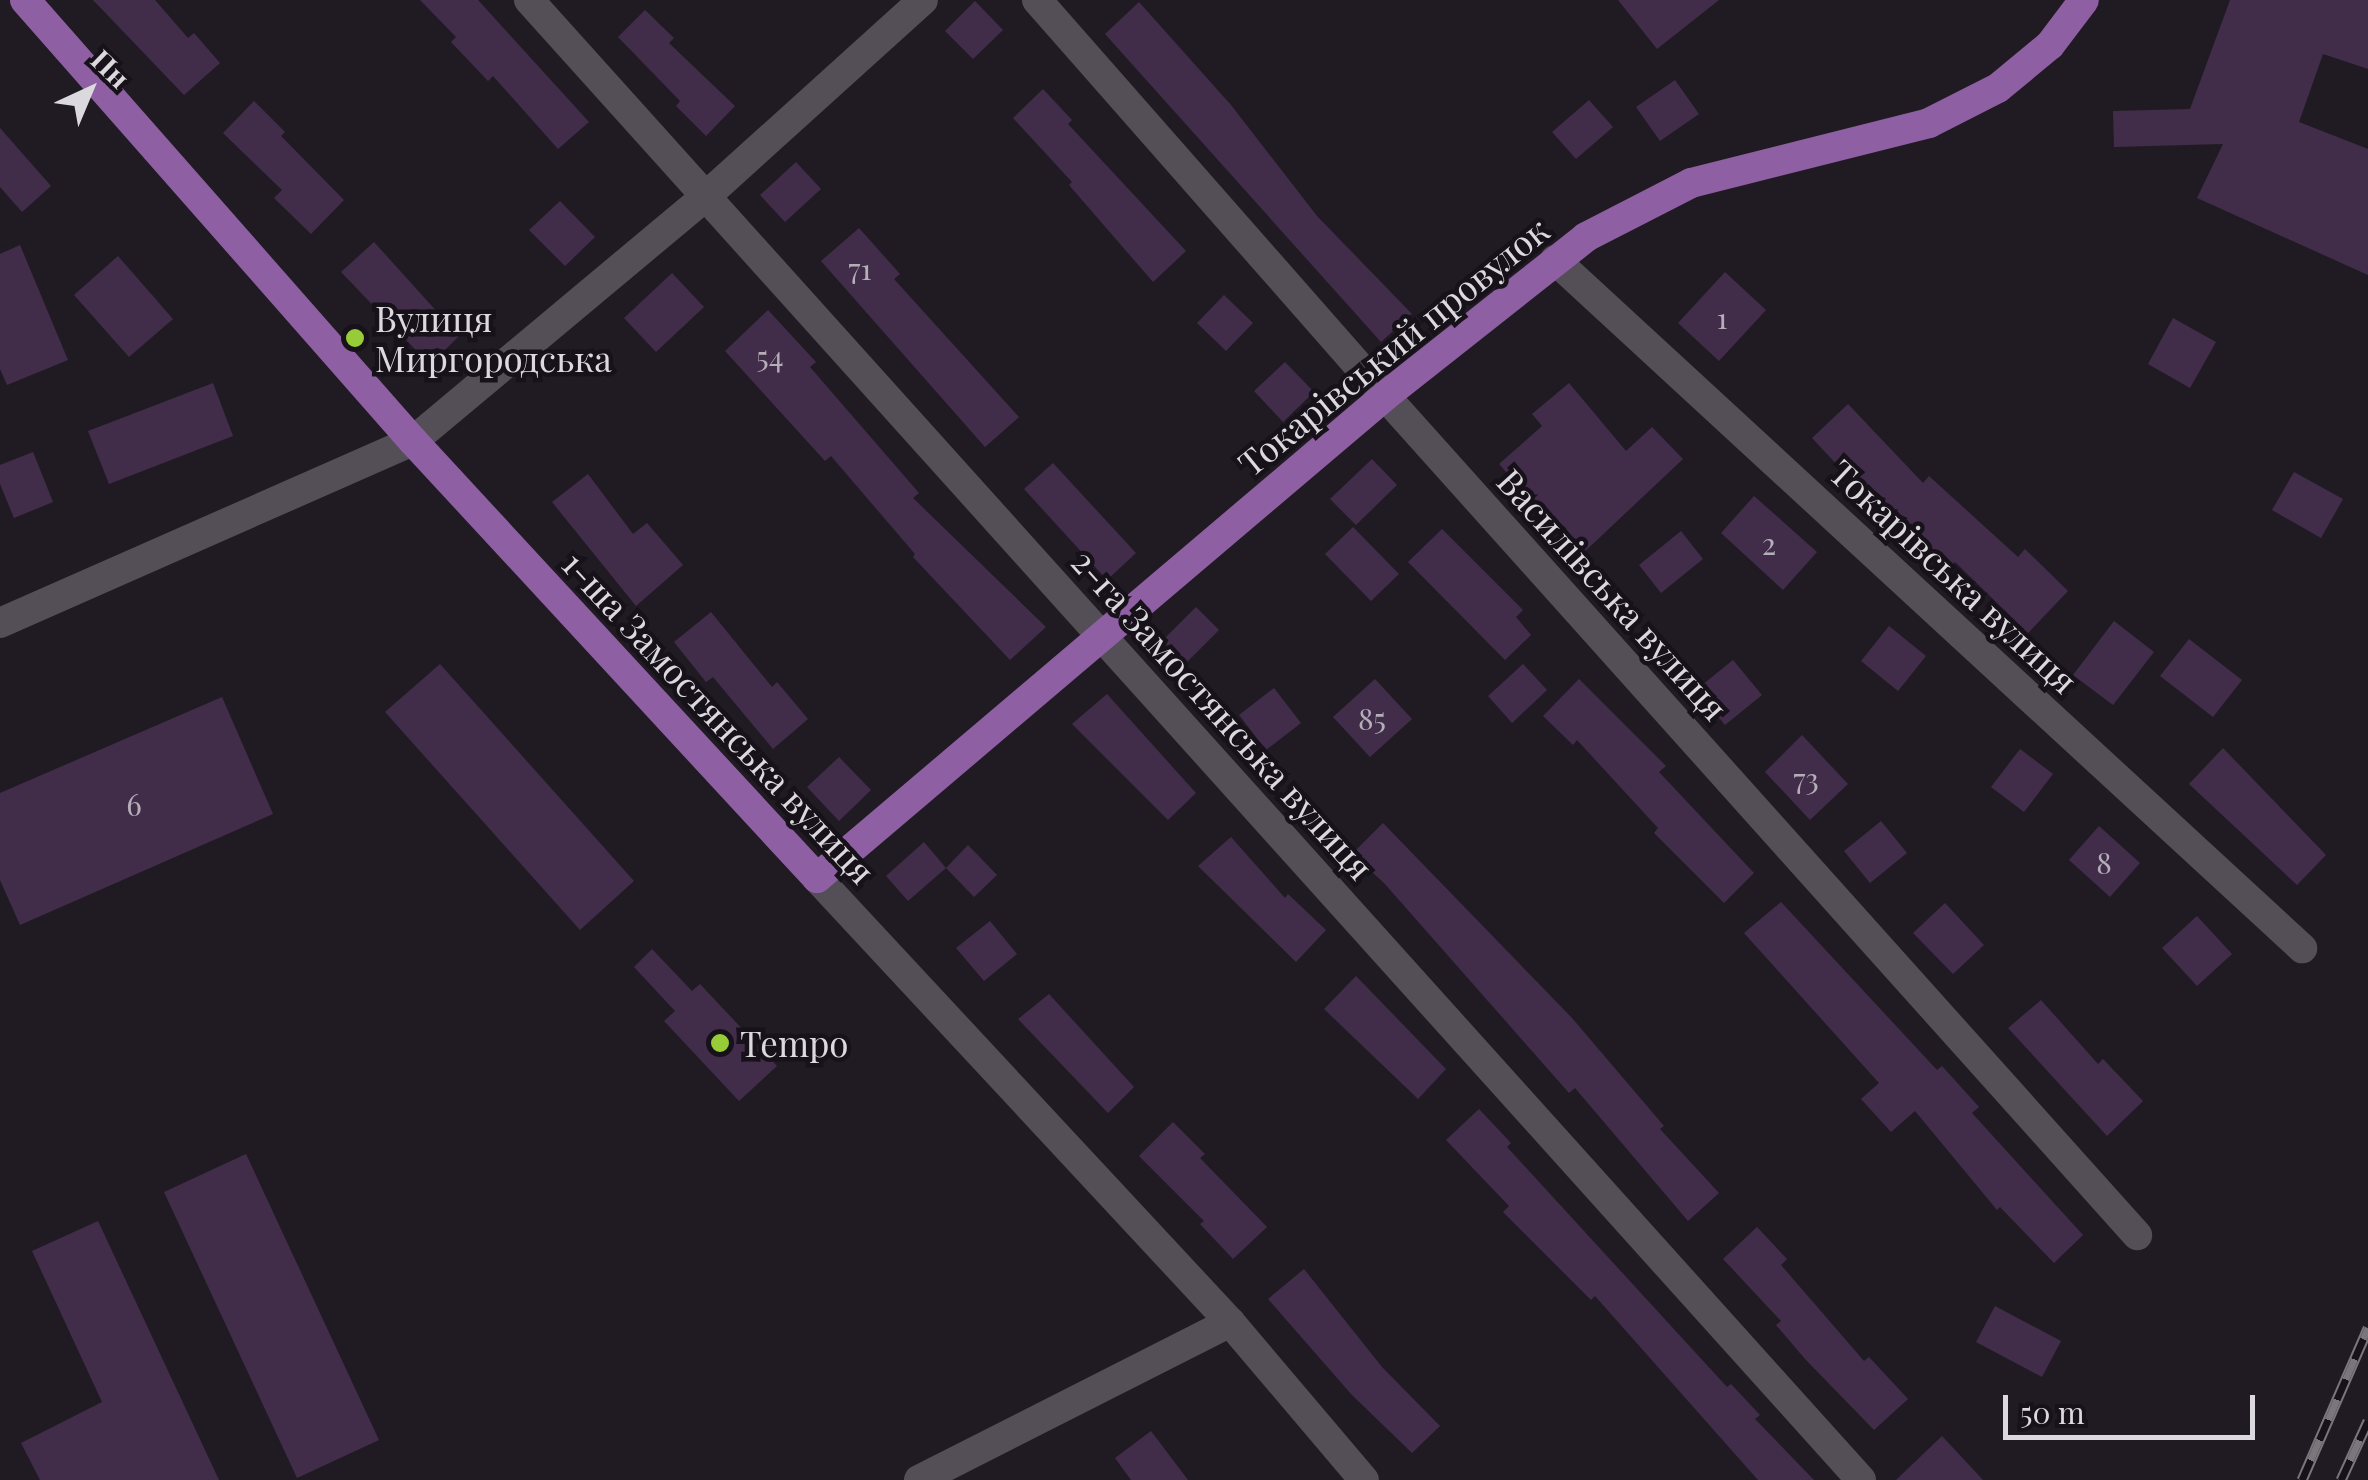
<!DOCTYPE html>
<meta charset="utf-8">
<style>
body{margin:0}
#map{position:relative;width:2368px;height:1480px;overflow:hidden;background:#201b23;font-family:"Playfair Display",serif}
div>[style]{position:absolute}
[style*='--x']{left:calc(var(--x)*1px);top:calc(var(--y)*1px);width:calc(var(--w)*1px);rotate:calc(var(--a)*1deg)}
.building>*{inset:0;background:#412d4a}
.minor>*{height:30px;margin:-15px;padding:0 15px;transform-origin:15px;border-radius:15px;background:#544e57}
.major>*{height:30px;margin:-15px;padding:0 15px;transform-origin:15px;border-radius:15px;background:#8f5fa4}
.rail>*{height:11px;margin-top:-5.5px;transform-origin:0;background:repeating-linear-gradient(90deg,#171219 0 22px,#7a767c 0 44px);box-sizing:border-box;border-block:2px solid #7a767c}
.dots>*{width:28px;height:28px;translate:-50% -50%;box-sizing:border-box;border:5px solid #171219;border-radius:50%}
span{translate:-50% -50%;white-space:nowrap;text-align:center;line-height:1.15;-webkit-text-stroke:9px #171219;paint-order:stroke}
.number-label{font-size:30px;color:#b5aeb9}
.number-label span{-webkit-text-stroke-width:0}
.poi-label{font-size:35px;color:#dcd9de}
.left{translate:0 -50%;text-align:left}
.street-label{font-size:35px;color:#dcd9de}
.north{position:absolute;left:40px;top:40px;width:100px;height:100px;-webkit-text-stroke:8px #171219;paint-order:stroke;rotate:44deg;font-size:28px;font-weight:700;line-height:40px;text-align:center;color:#dcd9de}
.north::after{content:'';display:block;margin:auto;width:35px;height:45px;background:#dcd9de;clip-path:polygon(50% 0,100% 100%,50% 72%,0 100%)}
.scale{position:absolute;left:2003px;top:1395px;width:252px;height:45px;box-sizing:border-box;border:5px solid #dcd9de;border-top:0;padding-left:12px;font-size:30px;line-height:35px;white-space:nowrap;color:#dcd9de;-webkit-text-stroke:8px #171219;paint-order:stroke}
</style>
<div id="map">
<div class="building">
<i style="clip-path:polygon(93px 0,155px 0,188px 38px,194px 33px,220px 63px,184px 95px)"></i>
<i style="clip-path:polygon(420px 0,478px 0,589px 122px,558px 149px,493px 76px,488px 81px,451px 42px,456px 37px)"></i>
<i style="clip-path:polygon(1618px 0,1719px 0,1657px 49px)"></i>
<i style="clip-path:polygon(2230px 0,2368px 0,2368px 69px,2323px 54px,2299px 122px,2368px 149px,2368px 275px,2197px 198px,2223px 144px,2114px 147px,2113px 111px,2190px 109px)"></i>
<i style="clip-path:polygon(975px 1px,1003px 30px,973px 59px,945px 31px)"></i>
<i style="clip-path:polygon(1139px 2px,1231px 105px,1317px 216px,1412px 314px,1381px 342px,1105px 34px)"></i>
<i style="clip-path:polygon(645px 10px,674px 38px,669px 43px,735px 106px,706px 136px,676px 106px,680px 101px,618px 37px)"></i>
<i style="clip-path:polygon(1675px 80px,1699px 114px,1660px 141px,1636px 107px)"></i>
<i style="clip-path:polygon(1043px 89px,1072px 120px,1068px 124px,1186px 251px,1153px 282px,1069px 185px,1072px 182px,1013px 118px)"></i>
<i style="clip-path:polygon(1589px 100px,1613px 127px,1576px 159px,1552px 132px)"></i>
<i style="clip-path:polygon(254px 101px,285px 132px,281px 136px,344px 200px,311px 234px,274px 198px,282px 190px,223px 133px)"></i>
<i style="clip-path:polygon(0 128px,51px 186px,22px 212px,0 187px)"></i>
<i style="clip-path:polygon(796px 162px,821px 189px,785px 222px,760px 195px)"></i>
<i style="clip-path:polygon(560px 201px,595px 237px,565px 266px,529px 230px)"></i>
<i style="clip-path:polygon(859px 228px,900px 274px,894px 279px,1019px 417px,985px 447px,821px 261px)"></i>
<i style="clip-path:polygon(374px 242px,459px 336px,430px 365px,341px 272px)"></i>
<i style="clip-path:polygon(20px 245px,68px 360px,7px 385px,0 369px,0 254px)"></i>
<i style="clip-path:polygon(118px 256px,173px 319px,129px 357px,74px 295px)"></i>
<i style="clip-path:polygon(1725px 272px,1766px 310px,1719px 361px,1678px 323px)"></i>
<i style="clip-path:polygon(672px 273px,704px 307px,656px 352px,624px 318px)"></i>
<i style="clip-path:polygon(1224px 295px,1253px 323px,1226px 351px,1197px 323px)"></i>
<i style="clip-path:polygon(768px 310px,816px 362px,810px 367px,919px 493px,913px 498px,1046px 627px,1010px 660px,913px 557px,915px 554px,831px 456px,825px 461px,725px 351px)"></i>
<i style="clip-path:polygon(2173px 318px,2216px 342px,2190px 388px,2148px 364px)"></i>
<i style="clip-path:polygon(1285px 362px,1314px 392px,1283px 422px,1254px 391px)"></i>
<i style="clip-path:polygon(213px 383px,233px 436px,109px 484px,88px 431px)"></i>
<i style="clip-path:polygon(1569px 383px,1626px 451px,1652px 427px,1683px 459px,1580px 556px,1499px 464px,1542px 426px,1532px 414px)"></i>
<i style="clip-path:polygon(1848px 404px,1923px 483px,1929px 476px,2018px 557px,2025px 549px,2068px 591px,2028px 633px,1955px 562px,1951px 566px,1859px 483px,1857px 486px,1812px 438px)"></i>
<i style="clip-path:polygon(33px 452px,53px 502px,14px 518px,0 484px,0 465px)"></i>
<i style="clip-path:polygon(1372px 459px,1397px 485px,1356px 525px,1330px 499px)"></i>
<i style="clip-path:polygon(1053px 463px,1136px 553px,1107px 580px,1024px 489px)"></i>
<i style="clip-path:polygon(2294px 472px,2343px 499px,2321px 538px,2272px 510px)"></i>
<i style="clip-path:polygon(588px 474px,633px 534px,647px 523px,683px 565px,636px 606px,552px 502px)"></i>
<i style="clip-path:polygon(1754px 496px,1817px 552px,1783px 590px,1721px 533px)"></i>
<i style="clip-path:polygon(1353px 527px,1399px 574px,1371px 601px,1325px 554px)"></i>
<i style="clip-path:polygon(1442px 529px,1523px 610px,1516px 617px,1531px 635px,1505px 660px,1408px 562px)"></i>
<i style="clip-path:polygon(1681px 531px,1703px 559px,1661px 593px,1639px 565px)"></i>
<i style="clip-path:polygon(1196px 607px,1219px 630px,1185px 664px,1162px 641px)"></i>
<i style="clip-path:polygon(711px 612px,772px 687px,777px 682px,808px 719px,773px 749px,713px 677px,706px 682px,674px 642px)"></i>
<i style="clip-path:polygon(2114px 621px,2154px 652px,2113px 705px,2073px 675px)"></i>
<i style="clip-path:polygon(1889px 626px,1926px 656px,1898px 691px,1861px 661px)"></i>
<i style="clip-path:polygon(2189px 639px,2242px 680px,2213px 717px,2160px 676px)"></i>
<i style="clip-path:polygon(1733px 660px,1762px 695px,1725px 725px,1696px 690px)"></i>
<i style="clip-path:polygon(440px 664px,634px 881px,580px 930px,385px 712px)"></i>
<i style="clip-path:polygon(1523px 664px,1547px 690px,1512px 723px,1488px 696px)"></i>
<i style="clip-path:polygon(1375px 679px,1412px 719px,1370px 757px,1333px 717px)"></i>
<i style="clip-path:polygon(1579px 679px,1666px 766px,1659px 772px,1754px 873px,1724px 903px,1654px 833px,1658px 828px,1577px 740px,1573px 745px,1543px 716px)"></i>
<i style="clip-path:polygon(1274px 688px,1301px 723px,1266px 750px,1239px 715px)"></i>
<i style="clip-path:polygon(1107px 694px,1196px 793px,1168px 820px,1072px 724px)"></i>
<i style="clip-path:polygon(222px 697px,273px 814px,20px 925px,0 880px,0 793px)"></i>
<i style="clip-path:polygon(1802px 735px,1848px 784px,1810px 820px,1765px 772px)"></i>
<i style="clip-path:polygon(2223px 748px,2326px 855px,2297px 885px,2189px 784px)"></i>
<i style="clip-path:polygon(2020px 749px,2053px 774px,2024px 812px,1991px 787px)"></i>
<i style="clip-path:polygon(839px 757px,871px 790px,839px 821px,807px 787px)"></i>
<i style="clip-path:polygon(1881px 821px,1907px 853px,1870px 883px,1844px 851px)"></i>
<i style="clip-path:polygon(1383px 823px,1572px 1018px,1664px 1126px,1660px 1129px,1719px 1193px,1688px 1221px,1575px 1088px,1569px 1093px,1384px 883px,1352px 854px)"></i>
<i style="clip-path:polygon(2099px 826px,2140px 863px,2110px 897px,2069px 860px)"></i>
<i style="clip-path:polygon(1231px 837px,1285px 898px,1288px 894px,1326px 930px,1296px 962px,1198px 866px)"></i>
<i style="clip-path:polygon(924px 842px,946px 868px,908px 901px,886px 876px)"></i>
<i style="clip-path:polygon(968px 845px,997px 875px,974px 897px,946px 868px)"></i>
<i style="clip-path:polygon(1781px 902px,1937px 1070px,1942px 1066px,1979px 1107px,1972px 1113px,2083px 1235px,2054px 1263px,2000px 1207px,1997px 1210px,1915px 1111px,1891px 1132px,1861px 1099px,1879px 1083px,1744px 933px)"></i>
<i style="clip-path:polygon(1945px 903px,1984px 945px,1953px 974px,1913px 933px)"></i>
<i style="clip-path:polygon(2197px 916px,2232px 954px,2197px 986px,2162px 948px)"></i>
<i style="clip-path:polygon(990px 921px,1017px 954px,984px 981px,956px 948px)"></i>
<i style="clip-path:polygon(652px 949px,692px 991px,700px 984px,777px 1066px,739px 1101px,664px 1021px,675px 1011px,634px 967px)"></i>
<i style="clip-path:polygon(1356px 976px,1446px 1069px,1418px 1099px,1324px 1009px)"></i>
<i style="clip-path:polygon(1049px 994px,1134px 1087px,1108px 1113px,1018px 1019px)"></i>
<i style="clip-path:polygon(2041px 1000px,2098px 1064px,2103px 1059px,2143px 1101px,2107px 1136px,2008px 1028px)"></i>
<i style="clip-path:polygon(1479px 1109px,1511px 1143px,1507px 1147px,1727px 1387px,1731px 1384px,1760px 1415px,1755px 1419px,1814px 1480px,1758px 1480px,1595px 1296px,1591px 1300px,1503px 1212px,1509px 1206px,1446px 1140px)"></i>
<i style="clip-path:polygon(1173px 1122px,1205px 1154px,1200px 1158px,1267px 1227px,1233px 1259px,1200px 1224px,1204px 1221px,1139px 1156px)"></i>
<i style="clip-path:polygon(246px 1154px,379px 1440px,297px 1478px,164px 1192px)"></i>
<i style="clip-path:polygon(98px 1221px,219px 1480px,40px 1480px,21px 1443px,102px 1402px,32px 1251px)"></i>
<i style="clip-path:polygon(1757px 1227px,1787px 1259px,1781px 1265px,1864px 1361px,1869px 1357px,1908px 1399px,1874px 1430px,1805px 1359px,1776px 1325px,1781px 1321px,1723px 1259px)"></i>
<i style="clip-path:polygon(1304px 1269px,1382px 1367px,1440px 1426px,1412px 1453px,1351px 1394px,1268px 1299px)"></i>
<i style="clip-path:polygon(1995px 1306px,2061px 1341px,2042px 1377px,1976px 1342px)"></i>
<i style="clip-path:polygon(1151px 1431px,1188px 1480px,1131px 1480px,1115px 1458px)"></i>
<i style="clip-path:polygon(1942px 1436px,1983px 1480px,1896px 1480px)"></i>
</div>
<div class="minor">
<i style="--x:529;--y:0;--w:1991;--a:48.01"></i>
<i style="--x:1037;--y:0;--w:527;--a:48.69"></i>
<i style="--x:1385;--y:396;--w:1127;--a:48.13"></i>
<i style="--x:1555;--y:260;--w:1016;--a:42.65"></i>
<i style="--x:0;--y:623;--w:451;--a:-23.8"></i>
<i style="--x:413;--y:441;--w:379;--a:-39.9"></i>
<i style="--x:704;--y:198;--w:295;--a:-42.1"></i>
<i style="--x:817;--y:878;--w:606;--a:47.07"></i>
<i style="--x:1230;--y:1322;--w:207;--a:49.7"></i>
<i style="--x:919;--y:1480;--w:349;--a:-26.9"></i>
</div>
<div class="major">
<i style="--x:25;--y:0;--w:587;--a:48.66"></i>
<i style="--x:413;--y:441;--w:595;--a:47.25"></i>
<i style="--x:817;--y:878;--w:745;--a:-40.32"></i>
<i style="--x:1385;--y:396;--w:256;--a:-38.3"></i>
<i style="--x:1586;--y:237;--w:118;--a:-27.2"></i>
<i style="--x:1691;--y:183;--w:245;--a:-14.1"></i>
<i style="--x:1929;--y:123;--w:77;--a:-26.9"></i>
<i style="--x:1998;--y:88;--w:67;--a:-39.6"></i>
<i style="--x:2050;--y:45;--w:56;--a:-52.9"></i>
</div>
<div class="rail">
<i style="--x:2302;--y:1480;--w:166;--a:-66.5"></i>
<i style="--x:2341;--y:1480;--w:65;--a:-65.4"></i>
</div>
<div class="dots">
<i style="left:355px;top:338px;background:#97cc38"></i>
<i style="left:720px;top:1043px;background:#97cc38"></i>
</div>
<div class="number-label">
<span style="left:860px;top:268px">71</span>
<span style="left:1722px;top:317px">1</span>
<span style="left:770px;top:356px">54</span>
<span style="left:1769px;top:543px">2</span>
<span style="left:1372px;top:718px">85</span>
<span style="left:1806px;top:778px">73</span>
<span style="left:134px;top:804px">6</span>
<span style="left:2104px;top:862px">8</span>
</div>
<div class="poi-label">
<span class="left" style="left:375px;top:338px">Вулиця<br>Миргородська</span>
<span class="left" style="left:740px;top:1043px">Tempo</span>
</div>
<div class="street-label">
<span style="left:1393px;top:346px;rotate:-39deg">Токарівський провулок</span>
<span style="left:1954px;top:576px;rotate:43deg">Токарівська вулиця</span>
<span style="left:1613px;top:594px;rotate:48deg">Василівська вулиця</span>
<span style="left:1223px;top:714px;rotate:48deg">2-га Замостянська вулиця</span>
<span style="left:719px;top:717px;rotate:47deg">1-ша Замостянська вулиця</span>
</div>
<div class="north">Пн</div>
<div class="scale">50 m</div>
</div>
